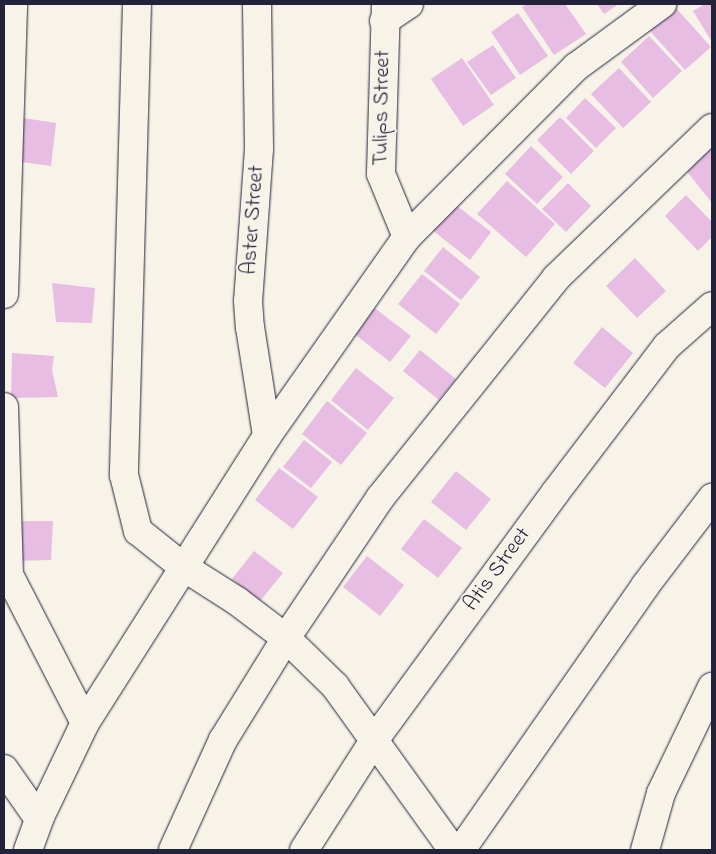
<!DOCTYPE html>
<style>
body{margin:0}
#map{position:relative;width:716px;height:854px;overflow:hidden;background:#f7f3e8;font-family:"Indie Flower",sans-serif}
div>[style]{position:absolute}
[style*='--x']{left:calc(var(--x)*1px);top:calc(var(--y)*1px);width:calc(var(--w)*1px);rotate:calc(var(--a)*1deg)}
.building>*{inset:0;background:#e7bde3}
.roads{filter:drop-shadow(0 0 1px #22223b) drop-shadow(0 0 1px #22223b)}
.street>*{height:28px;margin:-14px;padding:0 14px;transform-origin:14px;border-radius:14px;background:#f7f3e8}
.secondary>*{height:28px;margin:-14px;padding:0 14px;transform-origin:14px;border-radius:14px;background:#f7f3e8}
span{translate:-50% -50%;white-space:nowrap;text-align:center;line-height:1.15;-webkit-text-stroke:4px #f7f3e8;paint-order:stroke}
.street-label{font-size:22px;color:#22223b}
.frame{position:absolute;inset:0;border:5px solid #22223b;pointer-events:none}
</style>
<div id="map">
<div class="building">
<i style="clip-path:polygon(527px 4px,565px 4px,586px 34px,554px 55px,522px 7px)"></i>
<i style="clip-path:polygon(597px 4px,619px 4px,604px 14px)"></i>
<i style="clip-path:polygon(705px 4px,712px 4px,712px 42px,693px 11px)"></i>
<i style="clip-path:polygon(676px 8px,711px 47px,685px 70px,650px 31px)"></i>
<i style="clip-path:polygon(518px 13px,548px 56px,520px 75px,491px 32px)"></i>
<i style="clip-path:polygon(649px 36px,682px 71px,653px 98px,621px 62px)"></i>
<i style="clip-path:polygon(493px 45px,516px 78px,491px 95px,467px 62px)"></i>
<i style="clip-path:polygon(462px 58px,494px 105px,463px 126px,431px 79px)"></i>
<i style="clip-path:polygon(619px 68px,651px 102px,623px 128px,591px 94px)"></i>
<i style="clip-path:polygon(585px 98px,616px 128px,596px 148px,566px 118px)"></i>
<i style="clip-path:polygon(17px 117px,56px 123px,51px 166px,15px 161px)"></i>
<i style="clip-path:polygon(560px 117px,594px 151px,571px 174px,537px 140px)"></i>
<i style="clip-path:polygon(531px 146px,563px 177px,537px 204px,505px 174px)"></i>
<i style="clip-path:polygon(712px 148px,712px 203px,685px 169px)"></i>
<i style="clip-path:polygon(507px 181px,555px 224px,526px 257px,477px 214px)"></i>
<i style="clip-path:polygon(568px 183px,591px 206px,566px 232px,542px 209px)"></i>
<i style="clip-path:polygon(686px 195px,712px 222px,712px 237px,698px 251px,665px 216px)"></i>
<i style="clip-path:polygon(452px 202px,491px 232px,470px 260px,431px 229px)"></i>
<i style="clip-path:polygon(443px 247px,480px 277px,461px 300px,424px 271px)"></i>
<i style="clip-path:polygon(635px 258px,666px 291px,637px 318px,606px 286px)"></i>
<i style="clip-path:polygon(422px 274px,460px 304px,436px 334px,398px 304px)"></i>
<i style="clip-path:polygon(52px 283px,95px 288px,92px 323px,56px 322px)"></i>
<i style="clip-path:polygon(372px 306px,411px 336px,390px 362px,352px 332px)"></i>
<i style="clip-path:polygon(602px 327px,633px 353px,605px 388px,573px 363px)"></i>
<i style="clip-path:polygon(420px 350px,456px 379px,439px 400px,403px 371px)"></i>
<i style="clip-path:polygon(12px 353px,54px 356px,52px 370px,58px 397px,11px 398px)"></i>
<i style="clip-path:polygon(356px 368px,394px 398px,368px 430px,331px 400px)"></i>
<i style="clip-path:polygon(327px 401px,367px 433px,341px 465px,302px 434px)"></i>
<i style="clip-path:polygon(304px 440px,332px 462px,311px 488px,283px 467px)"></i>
<i style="clip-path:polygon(279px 468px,318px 497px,293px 529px,255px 500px)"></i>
<i style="clip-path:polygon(456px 471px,491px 499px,466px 530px,431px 502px)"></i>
<i style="clip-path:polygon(424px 519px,462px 548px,438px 578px,401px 549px)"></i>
<i style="clip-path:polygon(13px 521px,53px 521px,51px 560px,15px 561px)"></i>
<i style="clip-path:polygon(254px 551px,283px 573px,260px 601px,232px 579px)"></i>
<i style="clip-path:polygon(367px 556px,404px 585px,380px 616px,343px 587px)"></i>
</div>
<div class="roads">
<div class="street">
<i style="--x:137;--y:4;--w:471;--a:91.6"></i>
<i style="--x:124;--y:475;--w:58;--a:76"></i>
<i style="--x:138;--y:531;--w:56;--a:38.5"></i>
<i style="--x:182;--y:566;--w:65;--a:32.5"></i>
<i style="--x:237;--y:601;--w:61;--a:37.1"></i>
<i style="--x:286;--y:638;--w:69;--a:44.4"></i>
<i style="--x:335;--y:686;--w:202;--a:54.3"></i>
<i style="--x:257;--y:4;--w:145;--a:89.2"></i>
<i style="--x:259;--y:149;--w:152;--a:94.1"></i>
<i style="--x:248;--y:301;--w:26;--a:86"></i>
<i style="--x:250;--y:327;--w:110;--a:81.1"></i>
<i style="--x:386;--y:4;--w:170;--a:91.7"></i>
<i style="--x:381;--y:174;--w:68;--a:67.6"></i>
<i style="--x:384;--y:21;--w:30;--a:-34"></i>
<i style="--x:4;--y:294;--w:290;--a:-88.2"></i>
<i style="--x:4;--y:407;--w:168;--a:88.3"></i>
<i style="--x:9;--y:575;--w:166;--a:62.8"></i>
<i style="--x:4;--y:769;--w:61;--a:55"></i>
<i style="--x:173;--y:850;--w:121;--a:-65.6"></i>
<i style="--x:223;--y:740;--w:120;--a:-58.3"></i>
<i style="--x:286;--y:638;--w:169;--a:-56.1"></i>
<i style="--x:380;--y:498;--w:282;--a:-51.3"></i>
<i style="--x:556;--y:278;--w:216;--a:-43.9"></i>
<i style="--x:304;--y:850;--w:132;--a:-57.4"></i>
<i style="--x:375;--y:739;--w:305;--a:-53.8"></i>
<i style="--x:555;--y:493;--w:185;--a:-52.7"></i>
<i style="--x:667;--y:346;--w:60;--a:-41.6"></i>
<i style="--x:461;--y:850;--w:322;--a:-55.1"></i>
<i style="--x:645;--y:586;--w:111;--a:-52.7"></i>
<i style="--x:645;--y:850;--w:59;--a:-74.3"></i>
<i style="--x:661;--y:793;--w:118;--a:-64.3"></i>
</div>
<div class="secondary">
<i style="--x:28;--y:850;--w:33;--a:-70"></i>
<i style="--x:39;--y:819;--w:106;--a:-64.4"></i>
<i style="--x:85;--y:723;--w:340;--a:-57.6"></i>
<i style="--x:267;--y:436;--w:243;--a:-54.9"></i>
<i style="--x:407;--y:237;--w:240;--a:-45.2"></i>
<i style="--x:576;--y:67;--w:107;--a:-36.2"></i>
</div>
</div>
<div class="street-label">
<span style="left:383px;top:108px;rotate:-89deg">Tulips Street</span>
<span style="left:254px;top:220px;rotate:-86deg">Aster Street</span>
<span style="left:498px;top:570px;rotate:-54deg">Atis Street</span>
</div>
<div class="frame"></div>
</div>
